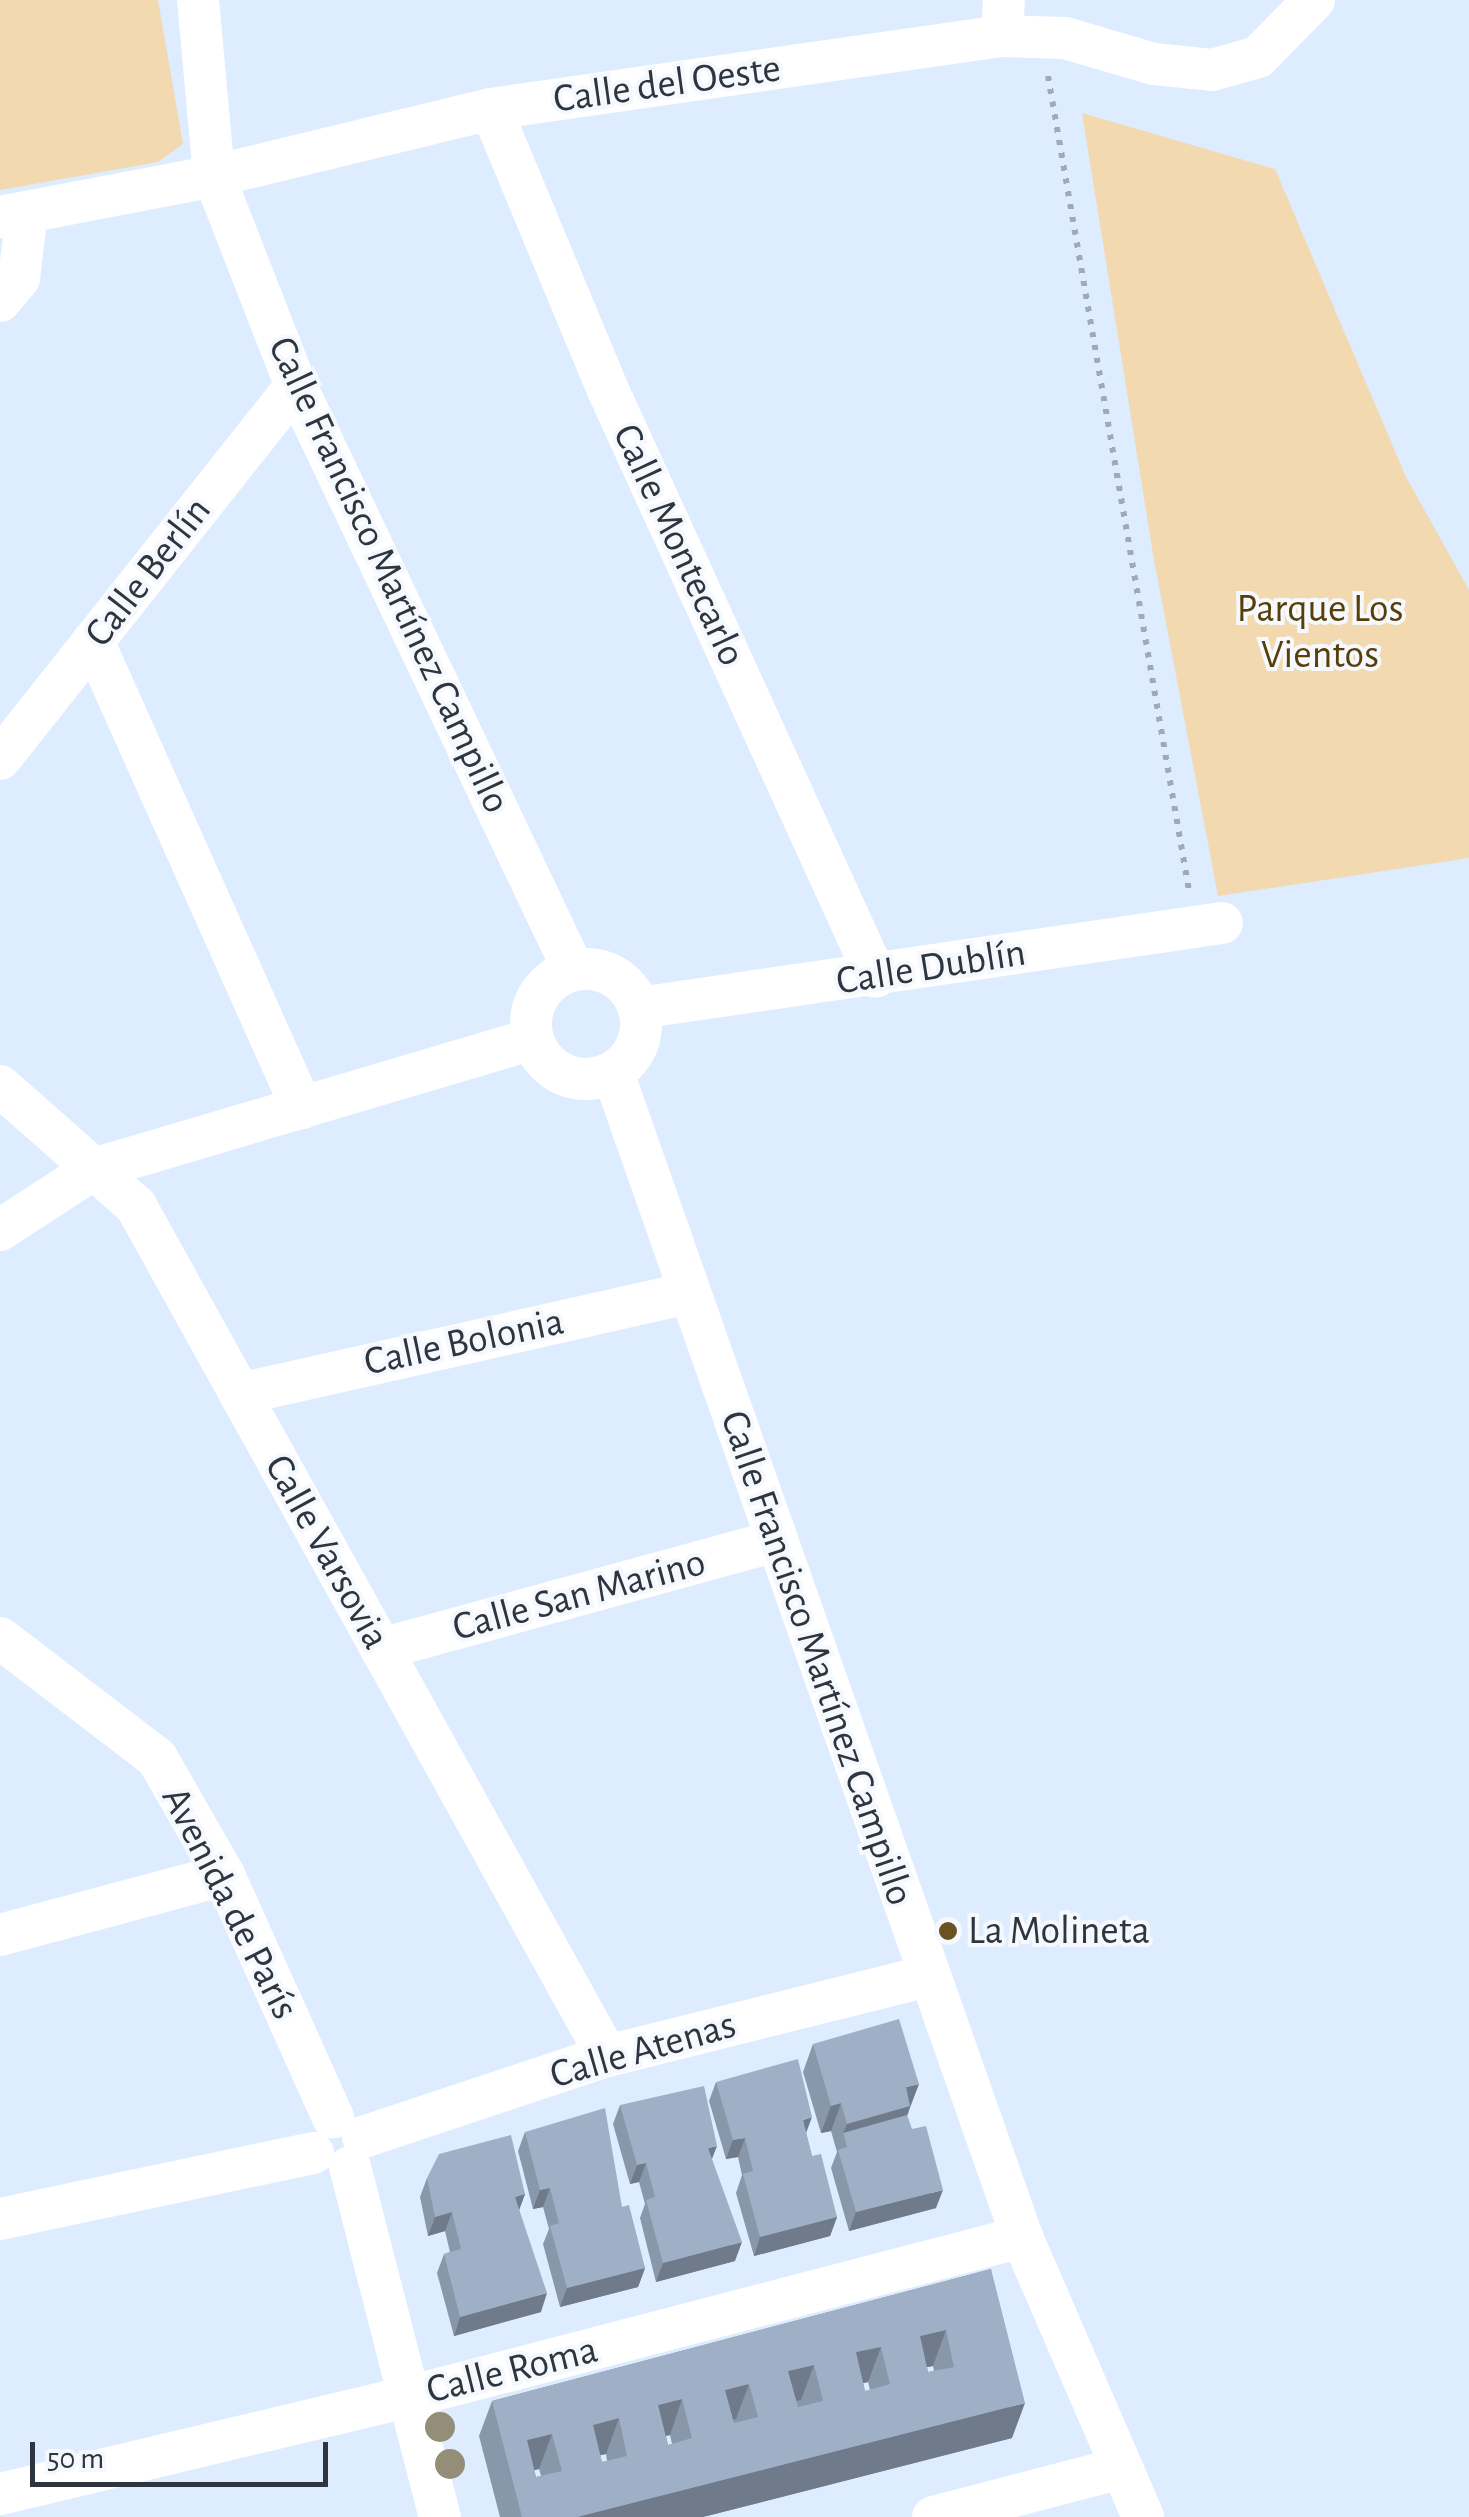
<!DOCTYPE html>
<meta charset="utf-8">
<style>
body{margin:0}
#map{position:relative;width:1469px;height:2517px;overflow:hidden;background:#deecff;font-family:"Alegreya Sans",sans-serif}
div>[style]{position:absolute}
[style*='--x']{left:calc(var(--x)*1px);top:calc(var(--y)*1px);width:calc(var(--w)*1px);rotate:calc(var(--a)*1deg)}
.green>*{inset:0;background:#f2d9af}
.path>*{height:6px;margin-top:-3px;transform-origin:0;background:repeating-linear-gradient(90deg,#9eaab9 0 5px,transparent 0 13px)}
.street>*{height:42px;margin:-21px;padding:0 21px;transform-origin:21px;border-radius:21px;background:#fff}
.street>.ring{margin:-21px;padding:0;box-sizing:content-box;background:none;border:42px solid #fff;border-radius:50%}
.trees>*{width:30px;height:30px;margin:-15px;border-radius:50%;background:#948d78}
.wall>*{inset:0;background:#8997aa}
.shaded-wall>*{inset:0;background:#6f7b8b}
.building>*{inset:0;background:#9fb0c6}
.dots>*{width:28px;height:28px;translate:-50% -50%;box-sizing:border-box;border:5px solid #f5f8fd;border-radius:50%}
span{translate:-50% -50%;white-space:nowrap;text-align:center;line-height:1.15;-webkit-text-stroke:8px #f5f8fd;paint-order:stroke}
.street-label{font-size:40px;color:#2e353e}
.park-label{font-size:40px;color:#583f0a}
.poi-label{font-size:40px;color:#2e353e}
.left{translate:0 -50%;text-align:left}
.scale{position:absolute;left:30px;top:2442px;width:298px;height:45px;box-sizing:border-box;border:5px solid #2e353e;border-top:0;padding-left:12px;font-size:30px;line-height:35px;white-space:nowrap;color:#2e353e;-webkit-text-stroke:8px #f5f8fd;paint-order:stroke}
</style>
<div id="map">
<div class="green">
<i style="clip-path:polygon(0 0,158px 0,183px 144px,158px 162px,0 190px)"></i>
<i style="clip-path:polygon(1082px 113px,1275px 169px,1406px 477px,1469px 590px,1469px 858px,1218px 896px,1154px 560px)"></i>
</div>
<div class="path">
<i style="--x:1048;--y:76;--w:827;--a:80.18"></i>
</div>
<div class="street">
<i style="--x:198;--y:0;--w:177;--a:84.8"></i>
<i style="--x:214;--y:176;--w:225;--a:68.7"></i>
<i style="--x:296;--y:386;--w:645;--a:64.59"></i>
<i style="--x:1002;--y:36;--w:36;--a:-87"></i>
<i style="--x:491;--y:109;--w:304;--a:67.4"></i>
<i style="--x:608;--y:390;--w:645;--a:65.46"></i>
<i style="--x:0;--y:217;--w:218;--a:-10.8"></i>
<i style="--x:214;--y:176;--w:285;--a:-13.6"></i>
<i style="--x:491;--y:109;--w:516;--a:-8.13"></i>
<i style="--x:1002;--y:36;--w:63;--a:1.8"></i>
<i style="--x:1065;--y:38;--w:93;--a:16.3"></i>
<i style="--x:1154;--y:64;--w:58;--a:5.9"></i>
<i style="--x:1212;--y:70;--w:48;--a:-15.8"></i>
<i style="--x:1258;--y:57;--w:80;--a:-45.5"></i>
<i style="--x:0;--y:301;--w:30;--a:-50"></i>
<i style="--x:19;--y:278;--w:65;--a:-83"></i>
<i style="--x:93;--y:641;--w:512;--a:65.89"></i>
<i style="--x:0;--y:759;--w:476;--a:-51.6"></i>
<i class="ring" style="left:531px;top:969px;width:68px;height:68px"></i>
<i style="--x:639;--y:1008;--w:589;--a:-8.3"></i>
<i style="--x:613;--y:1073;--w:1234;--a:70.64"></i>
<i style="--x:1022;--y:2237;--w:305;--a:66.6"></i>
<i style="--x:0;--y:1086;--w:181;--a:41.4"></i>
<i style="--x:136;--y:1206;--w:972;--a:61.01"></i>
<i style="--x:0;--y:1230;--w:112;--a:-33"></i>
<i style="--x:94;--y:1169;--w:457;--a:-16.5"></i>
<i style="--x:240;--y:1394;--w:460;--a:-12.7"></i>
<i style="--x:0;--y:1638;--w:198;--a:37.4"></i>
<i style="--x:157;--y:1758;--w:135;--a:60.2"></i>
<i style="--x:224;--y:1875;--w:266;--a:65.8"></i>
<i style="--x:381;--y:1649;--w:409;--a:-15.3"></i>
<i style="--x:0;--y:1935;--w:232;--a:-15"></i>
<i style="--x:363;--y:2137;--w:257;--a:-18.4"></i>
<i style="--x:607;--y:2056;--w:331;--a:-14"></i>
<i style="--x:350;--y:2167;--w:361;--a:75.6"></i>
<i style="--x:0;--y:2219;--w:320;--a:-11.9"></i>
<i style="--x:0;--y:2494;--w:419;--a:-13.4"></i>
<i style="--x:408;--y:2397;--w:635;--a:-14.61"></i>
<i style="--x:933;--y:2517;--w:190;--a:-14.6"></i>
</div>
<div class="trees">
<i style="left:440px;top:2427px"></i>
<i style="left:450px;top:2464px"></i>
</div>
<div class="wall">
<i style="clip-path:polygon(813px 2044px,909px 2112px,907px 2115px,936px 2208px,849px 2231px,831px 2168px,837px 2152px,831px 2131px,821px 2133px,803px 2072px)"></i>
<i style="clip-path:polygon(716px 2082px,806px 2133px,812px 2156px,837px 2217px,830px 2236px,754px 2256px,736px 2193px,742px 2175px,738px 2157px,726px 2159px,709px 2101px)"></i>
<i style="clip-path:polygon(620px 2105px,712px 2160px,735px 2261px,656px 2282px,640px 2218px,645px 2204px,639px 2182px,630px 2184px,613px 2124px)"></i>
<i style="clip-path:polygon(525px 2132px,622px 2207px,645px 2268px,638px 2287px,560px 2307px,543px 2244px,549px 2229px,543px 2207px,533px 2209px,518px 2151px)"></i>
<i style="clip-path:polygon(427px 2178px,525px 2194px,519px 2210px,541px 2312px,454px 2336px,437px 2273px,444px 2254px,450px 2252px,445px 2231px,428px 2236px,420px 2197px)"></i>
<i style="clip-path:polygon(evenodd,991px 2269px,1012px 2438px,703px 2517px,500px 2517px,479px 2436px,492px 2401px,991px 2269px,933px 2366px,934px 2371px,928px 2372px,927px 2367px,933px 2366px,991px 2269px,868px 2382px,870px 2390px,865px 2391px,863px 2383px,868px 2382px,991px 2269px,670px 2435px,672px 2444px,668px 2445px,666px 2436px,670px 2435px,991px 2269px,606px 2454px,607px 2461px,602px 2462px,600px 2455px,606px 2454px,991px 2269px,539px 2469px,541px 2476px,536px 2477px,534px 2470px,539px 2469px)"></i>
</div>
<div class="shaded-wall">
<i style="clip-path:polygon(919px 2084px,900px 2134px,847px 2147px,843px 2133px,847px 2124px,906px 2087px)"></i>
<i style="clip-path:polygon(841px 2103px,831px 2131px,821px 2133px,831px 2106px)"></i>
<i style="clip-path:polygon(812px 2117px,805px 2136px,803px 2120px)"></i>
<i style="clip-path:polygon(745px 2138px,738px 2157px,726px 2159px,733px 2140px)"></i>
<i style="clip-path:polygon(717px 2146px,710px 2164px,708px 2148px)"></i>
<i style="clip-path:polygon(646px 2163px,639px 2182px,630px 2184px,637px 2165px)"></i>
<i style="clip-path:polygon(550px 2188px,543px 2207px,533px 2209px,540px 2190px)"></i>
<i style="clip-path:polygon(943px 2190px,936px 2208px,849px 2231px,856px 2212px)"></i>
<i style="clip-path:polygon(525px 2194px,518px 2213px,515px 2197px)"></i>
<i style="clip-path:polygon(452px 2212px,445px 2231px,428px 2236px,435px 2217px)"></i>
<i style="clip-path:polygon(837px 2217px,830px 2236px,754px 2256px,760px 2237px)"></i>
<i style="clip-path:polygon(742px 2242px,735px 2261px,656px 2282px,663px 2263px)"></i>
<i style="clip-path:polygon(645px 2268px,638px 2287px,560px 2307px,567px 2288px)"></i>
<i style="clip-path:polygon(547px 2293px,541px 2312px,454px 2336px,460px 2317px)"></i>
<i style="clip-path:polygon(946px 2330px,933px 2366px,907px 2371px,920px 2336px)"></i>
<i style="clip-path:polygon(881px 2347px,868px 2382px,843px 2388px,856px 2352px)"></i>
<i style="clip-path:polygon(814px 2365px,801px 2400px,775px 2406px,788px 2371px)"></i>
<i style="clip-path:polygon(749px 2384px,736px 2419px,712px 2426px,725px 2390px)"></i>
<i style="clip-path:polygon(682px 2399px,670px 2435px,645px 2441px,658px 2405px)"></i>
<i style="clip-path:polygon(1025px 2403px,1012px 2438px,703px 2517px,577px 2517px)"></i>
<i style="clip-path:polygon(619px 2418px,606px 2454px,580px 2460px,593px 2425px)"></i>
<i style="clip-path:polygon(552px 2434px,539px 2469px,514px 2475px,527px 2440px)"></i>
</div>
<div class="building">
<i style="clip-path:polygon(899px 2019px,919px 2084px,906px 2087px,910px 2106px,847px 2124px,841px 2103px,831px 2106px,813px 2044px)"></i>
<i style="clip-path:polygon(798px 2059px,812px 2117px,803px 2120px,812px 2156px,821px 2154px,837px 2217px,760px 2237px,743px 2174px,753px 2171px,745px 2138px,733px 2140px,716px 2082px)"></i>
<i style="clip-path:polygon(704px 2086px,717px 2146px,708px 2148px,742px 2242px,663px 2263px,646px 2200px,655px 2197px,646px 2163px,637px 2165px,620px 2105px)"></i>
<i style="clip-path:polygon(605px 2108px,622px 2207px,629px 2205px,645px 2268px,567px 2288px,550px 2226px,559px 2223px,550px 2188px,540px 2190px,525px 2132px)"></i>
<i style="clip-path:polygon(907px 2115px,912px 2129px,926px 2126px,943px 2190px,856px 2212px,838px 2150px,847px 2147px,843px 2133px)"></i>
<i style="clip-path:polygon(511px 2135px,525px 2194px,515px 2197px,547px 2293px,460px 2317px,444px 2254px,461px 2249px,452px 2212px,435px 2217px,427px 2178px,439px 2154px)"></i>
<i style="clip-path:polygon(evenodd,991px 2269px,1025px 2403px,577px 2517px,522px 2517px,492px 2401px,991px 2269px,946px 2330px,954px 2367px,928px 2372px,920px 2336px,946px 2330px,991px 2269px,881px 2347px,890px 2384px,865px 2391px,856px 2352px,881px 2347px,991px 2269px,814px 2365px,823px 2401px,798px 2407px,788px 2371px,814px 2365px,991px 2269px,749px 2384px,758px 2417px,734px 2423px,725px 2390px,749px 2384px,991px 2269px,682px 2399px,692px 2438px,668px 2445px,658px 2405px,682px 2399px,991px 2269px,619px 2418px,627px 2456px,602px 2462px,593px 2425px,619px 2418px,991px 2269px,552px 2434px,562px 2471px,536px 2477px,527px 2440px,552px 2434px)"></i>
</div>
<div class="dots">
<i style="left:948px;top:1931px;background:#6b5223"></i>
</div>
<div class="street-label">
<span style="left:667px;top:84px;rotate:-8deg">Calle del Oeste</span>
<span style="left:679px;top:545px;rotate:65deg">Calle Montecarlo</span>
<span style="left:148px;top:572px;rotate:-52deg">Calle Berlín</span>
<span style="left:389px;top:575px;rotate:65deg">Calle Francisco Martínez Campillo</span>
<span style="left:931px;top:967px;rotate:-9deg">Calle Dublín</span>
<span style="left:464px;top:1342px;rotate:-12deg">Calle Bolonia</span>
<span style="left:327px;top:1552px;rotate:61deg">Calle Varsovia</span>
<span style="left:579px;top:1595px;rotate:-15deg">Calle San Marino</span>
<span style="left:817px;top:1658px;rotate:71deg">Calle Francisco Martínez Campillo</span>
<span style="left:230px;top:1903px;rotate:63deg">Avenida de París</span>
<span style="left:643px;top:2050px;rotate:-16deg">Calle Atenas</span>
<span style="left:512px;top:2370px;rotate:-14deg">Calle Roma</span>
</div>
<div class="park-label">
<span style="left:1320px;top:632px">Parque Los<br>Vientos</span>
</div>
<div class="poi-label">
<span class="left" style="left:968px;top:1931px">La Molineta</span>
</div>
<div class="scale">50 m</div>
</div>
